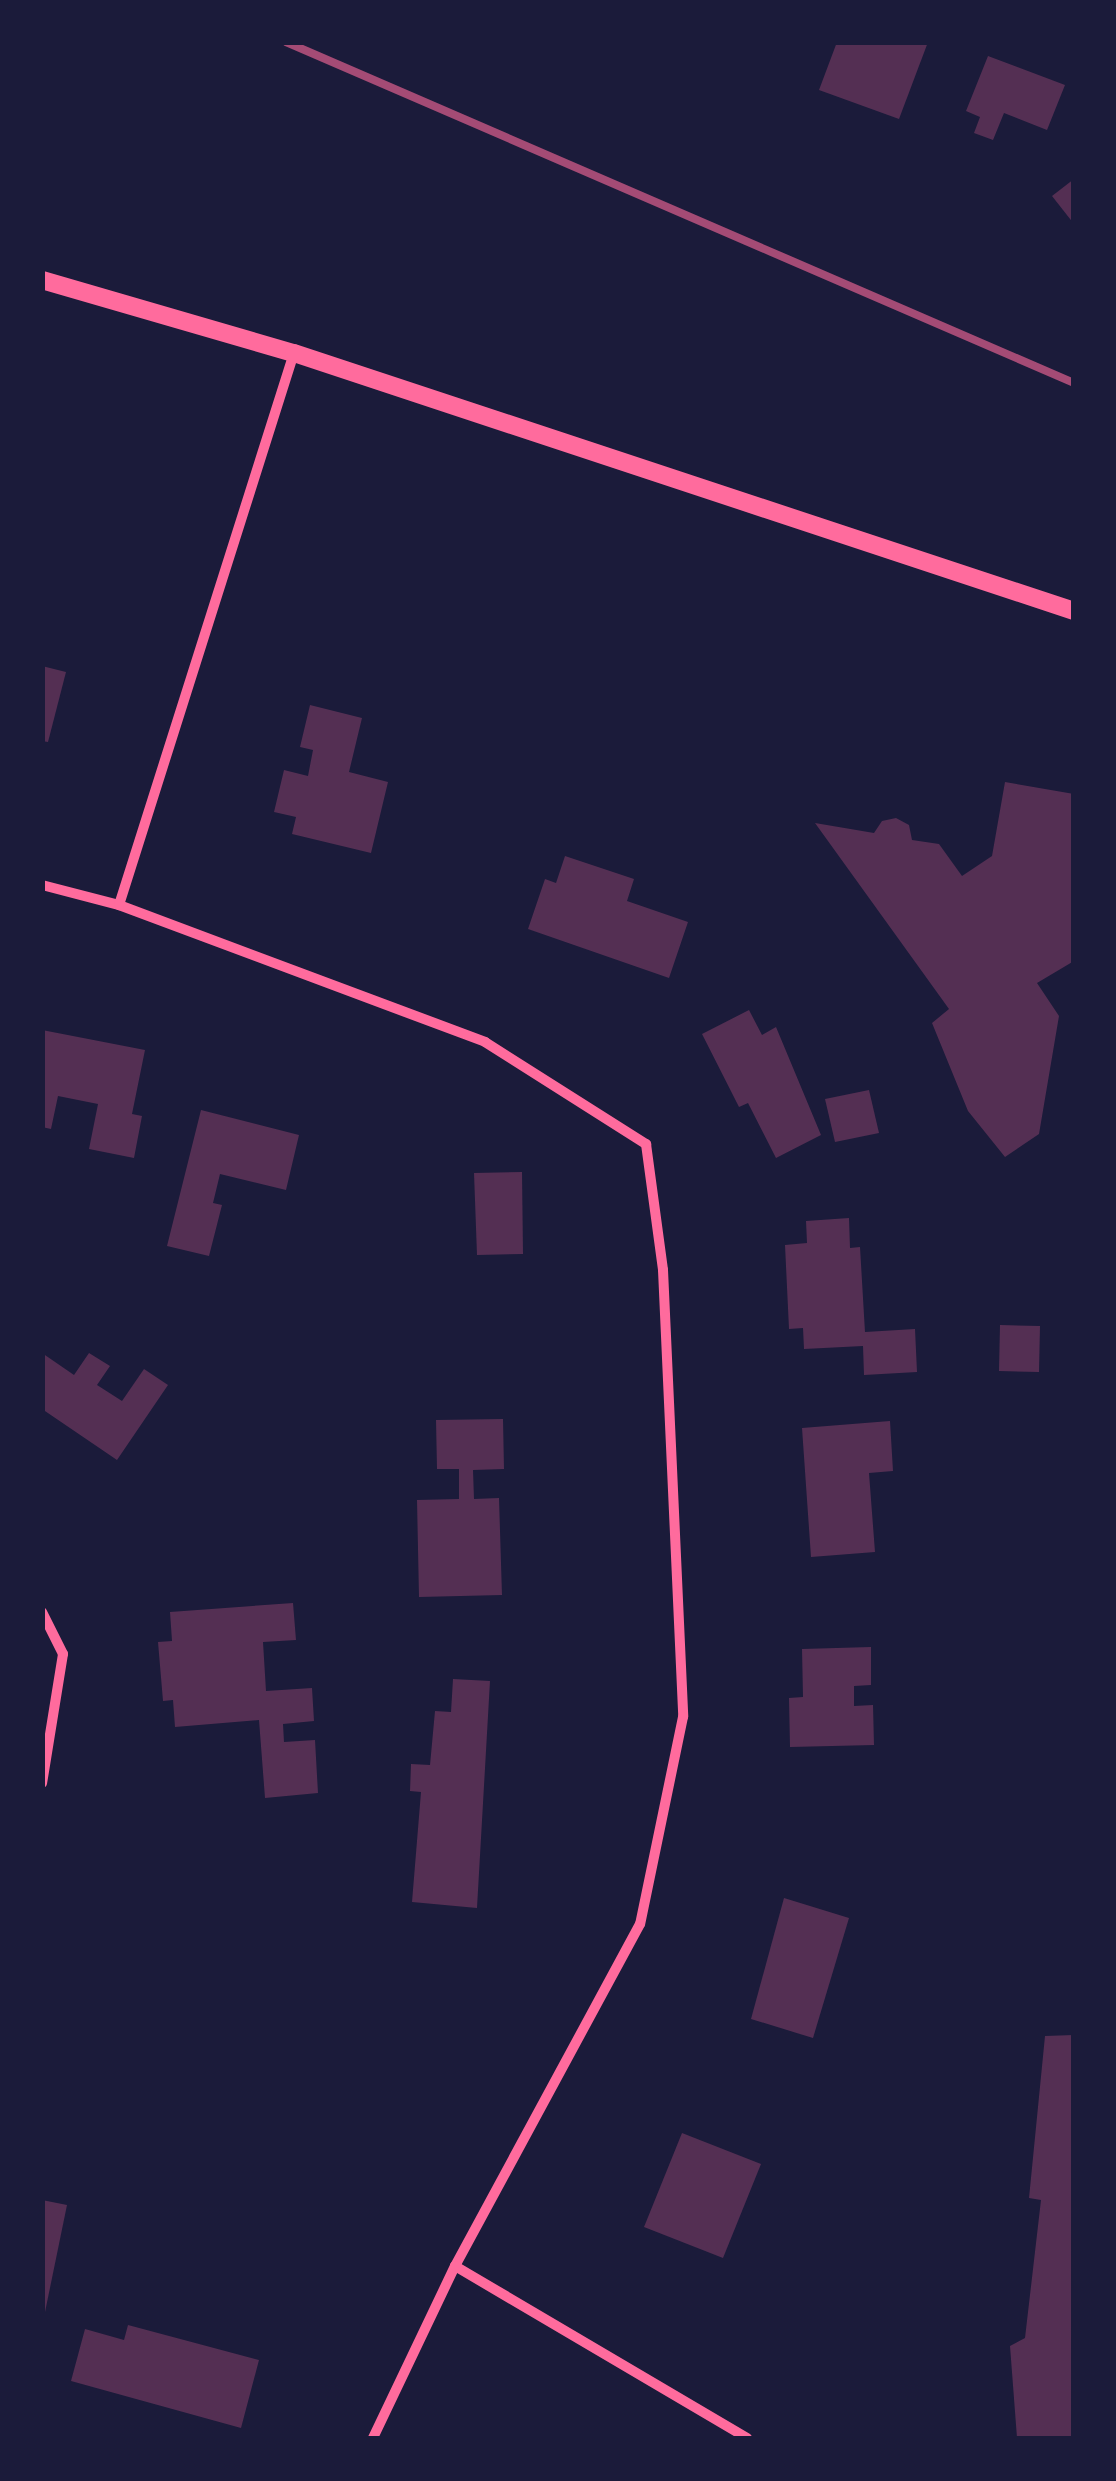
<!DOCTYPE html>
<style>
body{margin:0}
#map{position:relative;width:1116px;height:2481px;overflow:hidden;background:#1b1b3a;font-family:Barlow,sans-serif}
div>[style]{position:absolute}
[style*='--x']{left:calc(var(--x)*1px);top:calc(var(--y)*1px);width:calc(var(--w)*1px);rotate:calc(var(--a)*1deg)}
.building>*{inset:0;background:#542f53}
.minor>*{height:10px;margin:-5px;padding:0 5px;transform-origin:5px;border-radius:5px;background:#ff6b9d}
.tertiary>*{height:18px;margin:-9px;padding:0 9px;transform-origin:9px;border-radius:9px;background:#ff6b9d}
.rail>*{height:8px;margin:-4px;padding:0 4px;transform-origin:4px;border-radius:4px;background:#a44b75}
span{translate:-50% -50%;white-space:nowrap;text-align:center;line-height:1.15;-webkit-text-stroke:8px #1b1b3a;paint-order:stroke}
.frame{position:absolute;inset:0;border:45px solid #1b1b3a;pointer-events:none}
</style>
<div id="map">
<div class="building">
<i style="clip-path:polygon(837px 42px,928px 42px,899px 119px,819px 90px)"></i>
<i style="clip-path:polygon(988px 56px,1065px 85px,1047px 130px,1004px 113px,993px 140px,974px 133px,980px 117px,966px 111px)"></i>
<i style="clip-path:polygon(1074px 179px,1074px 224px,1052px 196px)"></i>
<i style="clip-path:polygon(42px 666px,66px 672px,48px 742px,42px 741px)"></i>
<i style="clip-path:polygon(310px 705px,362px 718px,349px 772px,388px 782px,371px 853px,292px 834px,296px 817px,274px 812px,284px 770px,308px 776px,313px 750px,300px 747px)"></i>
<i style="clip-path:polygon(1005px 782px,1074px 794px,1074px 961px,1037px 983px,1059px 1016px,1039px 1134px,1005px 1157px,968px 1111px,932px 1023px,949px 1009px,815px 823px,874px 833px,882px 821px,896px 818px,909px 825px,912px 840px,939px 844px,962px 876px,992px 856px)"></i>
<i style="clip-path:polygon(565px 856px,634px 879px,627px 901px,688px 922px,669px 978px,528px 929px,545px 879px,556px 883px)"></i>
<i style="clip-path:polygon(749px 1010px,762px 1035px,776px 1027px,821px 1135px,776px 1158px,748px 1103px,739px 1107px,702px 1034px)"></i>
<i style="clip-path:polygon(42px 1030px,145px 1050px,132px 1114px,142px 1116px,134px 1158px,89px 1149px,98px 1104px,58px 1096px,51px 1129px,42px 1127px)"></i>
<i style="clip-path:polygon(869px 1090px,879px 1133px,835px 1142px,825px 1099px)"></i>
<i style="clip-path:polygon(201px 1110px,299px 1135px,286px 1190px,220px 1174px,213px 1203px,222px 1205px,209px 1256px,167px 1246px)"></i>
<i style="clip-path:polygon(522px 1172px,523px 1254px,477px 1255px,474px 1173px)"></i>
<i style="clip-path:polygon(849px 1218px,850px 1248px,860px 1247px,865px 1332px,915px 1329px,917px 1372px,864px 1375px,863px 1346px,804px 1349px,803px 1328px,789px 1329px,785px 1245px,807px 1243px,806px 1221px)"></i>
<i style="clip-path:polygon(1000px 1325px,1040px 1326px,1039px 1372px,999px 1371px)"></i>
<i style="clip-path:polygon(42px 1353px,74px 1375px,89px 1353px,110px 1366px,97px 1385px,122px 1401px,144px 1369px,168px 1385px,117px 1460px,42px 1409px)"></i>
<i style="clip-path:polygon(503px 1419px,504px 1469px,473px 1470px,474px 1499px,499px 1498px,502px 1595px,419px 1597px,417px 1500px,459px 1499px,459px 1469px,437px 1469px,436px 1420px)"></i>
<i style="clip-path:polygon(890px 1421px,893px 1471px,869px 1473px,875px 1552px,811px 1557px,802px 1428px)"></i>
<i style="clip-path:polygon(293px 1603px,296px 1640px,263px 1642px,266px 1691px,312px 1688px,314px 1721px,283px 1724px,284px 1742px,315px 1740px,318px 1793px,265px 1798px,259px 1720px,175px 1727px,173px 1700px,163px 1701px,158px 1642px,172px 1641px,170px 1612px)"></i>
<i style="clip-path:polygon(871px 1647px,871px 1685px,854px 1686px,854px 1706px,873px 1705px,874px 1745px,790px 1747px,789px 1698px,803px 1697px,802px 1649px)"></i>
<i style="clip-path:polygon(453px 1679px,490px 1681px,477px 1908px,412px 1902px,421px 1792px,410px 1791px,411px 1764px,430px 1765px,435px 1711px,451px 1712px)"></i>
<i style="clip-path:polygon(784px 1898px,849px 1918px,813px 2038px,751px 2019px)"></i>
<i style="clip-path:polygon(1074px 2035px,1074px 2438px,1017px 2438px,1010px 2346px,1025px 2338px,1041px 2200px,1029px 2198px,1045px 2036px)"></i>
<i style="clip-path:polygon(682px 2133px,761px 2164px,723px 2258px,644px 2227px)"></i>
<i style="clip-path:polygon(42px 2200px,67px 2205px,44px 2317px,42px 2317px)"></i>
<i style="clip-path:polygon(128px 2325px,259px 2360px,241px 2428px,71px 2381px,85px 2329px,124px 2340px)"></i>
</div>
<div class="minor">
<i style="--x:42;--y:885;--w:80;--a:14.6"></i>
<i style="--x:119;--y:905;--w:391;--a:20.5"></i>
<i style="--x:485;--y:1042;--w:191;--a:32.4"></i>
<i style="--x:646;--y:1144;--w:127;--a:82.3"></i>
<i style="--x:663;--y:1270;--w:447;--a:87.4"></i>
<i style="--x:683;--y:1717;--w:211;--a:101.7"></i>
<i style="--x:640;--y:1924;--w:389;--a:118.4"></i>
<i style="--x:455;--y:2266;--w:191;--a:115.5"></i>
<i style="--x:119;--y:905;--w:579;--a:-72.41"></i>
<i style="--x:42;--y:1612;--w:47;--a:63.4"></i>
<i style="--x:63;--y:1654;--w:131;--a:99.2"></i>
<i style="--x:455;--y:2266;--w:339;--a:30.5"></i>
</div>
<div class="tertiary">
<i style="--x:42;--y:280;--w:262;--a:16.2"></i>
<i style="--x:294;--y:353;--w:822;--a:18.3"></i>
</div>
<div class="rail">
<i style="--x:286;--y:42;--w:859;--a:23.4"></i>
</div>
<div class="frame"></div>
</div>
